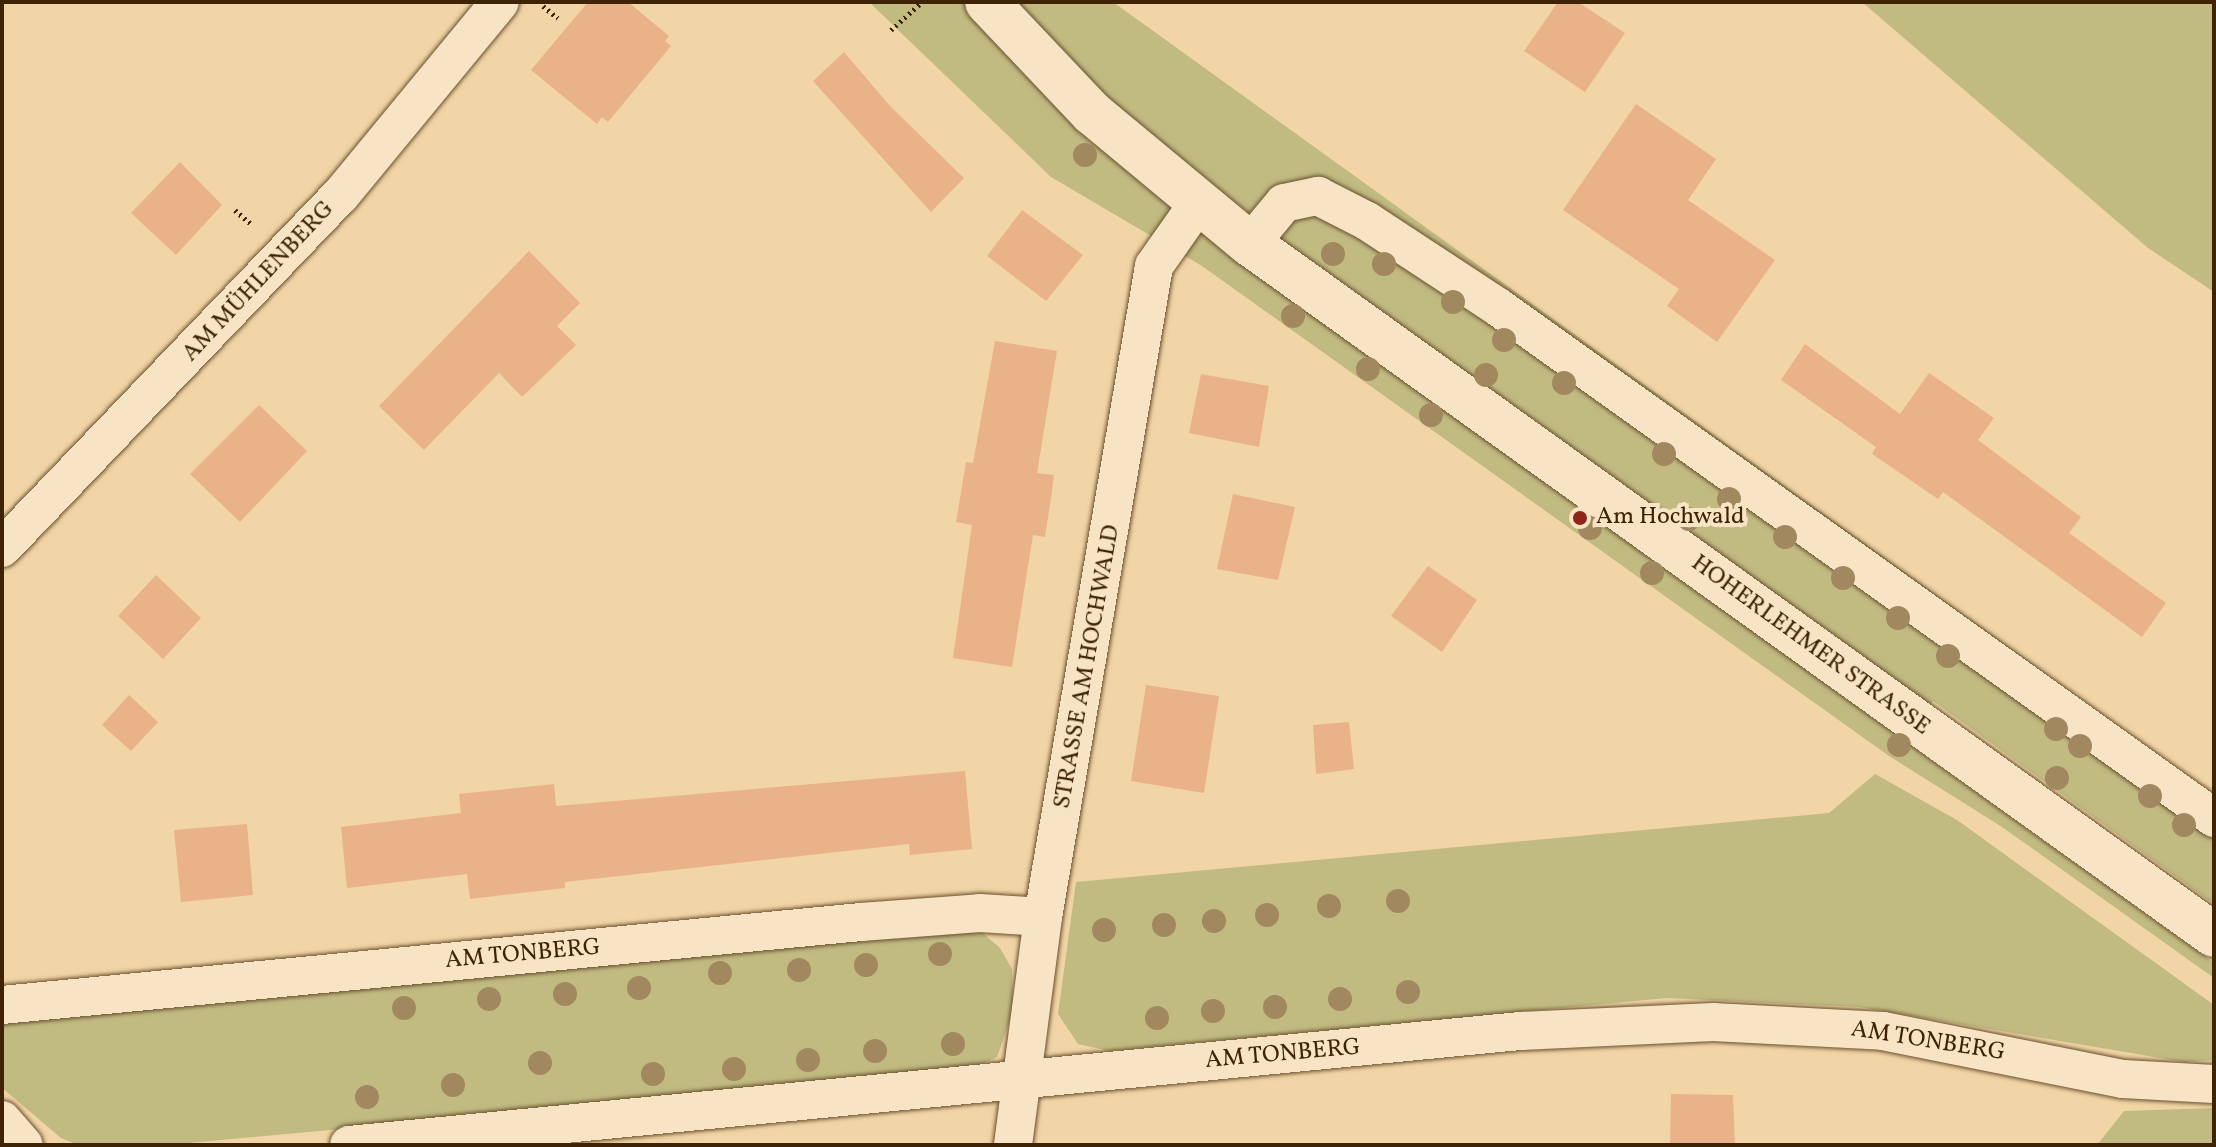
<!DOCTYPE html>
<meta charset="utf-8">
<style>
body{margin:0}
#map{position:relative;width:2216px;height:1147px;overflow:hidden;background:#f1d5a6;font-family:Vollkorn,serif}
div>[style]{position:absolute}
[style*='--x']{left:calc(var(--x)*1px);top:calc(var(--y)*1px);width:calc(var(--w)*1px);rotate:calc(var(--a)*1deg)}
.green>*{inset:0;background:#c1bb82}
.building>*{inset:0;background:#eab288}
.path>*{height:5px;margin-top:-2.5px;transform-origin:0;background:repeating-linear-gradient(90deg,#3e2306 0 2px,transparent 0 6px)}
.roads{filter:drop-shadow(0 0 2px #6b502e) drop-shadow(0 0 2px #6b502e)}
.street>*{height:38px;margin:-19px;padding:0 19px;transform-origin:19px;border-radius:19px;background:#f6e4c5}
.secondary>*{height:44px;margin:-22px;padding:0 22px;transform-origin:22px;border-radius:22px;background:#f6e4c5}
.trees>*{width:24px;height:24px;margin:-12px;border-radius:50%;background:#a1885f}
.dots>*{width:22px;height:22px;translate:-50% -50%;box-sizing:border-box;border:4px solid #f6e4c5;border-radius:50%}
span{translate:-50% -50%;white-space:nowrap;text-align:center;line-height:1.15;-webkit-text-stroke:8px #f6e4c5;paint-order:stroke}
.street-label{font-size:24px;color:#3e2306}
.poi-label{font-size:24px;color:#3e2306}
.left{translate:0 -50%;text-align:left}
.frame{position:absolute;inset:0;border:4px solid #3e2306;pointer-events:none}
</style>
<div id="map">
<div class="green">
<i style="clip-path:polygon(1113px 2px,2214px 795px,2214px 904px,1933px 701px,1902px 739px,2214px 963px,2214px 978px,2002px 827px,1889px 756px,1202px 266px,1051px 177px,870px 3px)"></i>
<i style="clip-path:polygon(1862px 2px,2214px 2px,2214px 292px,2148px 248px)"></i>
<i style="clip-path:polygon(1875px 774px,1957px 820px,2214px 1005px,2214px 1060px,2184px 1062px,1859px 1007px,1667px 998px,1110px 1051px,1078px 1044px,1058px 1014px,1076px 882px,1829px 813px)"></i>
<i style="clip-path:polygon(978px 929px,1000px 948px,1012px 969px,1013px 1011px,997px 1057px,965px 1072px,167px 1145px,78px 1145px,61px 1138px,2px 1088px,2px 1018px)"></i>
<i style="clip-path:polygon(2214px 1108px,2214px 1145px,2097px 1145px,2124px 1111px)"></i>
</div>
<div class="building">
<i style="clip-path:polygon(588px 2px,628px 2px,669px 36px,665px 41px,671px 46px,608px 122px,602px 117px,597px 124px,531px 70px)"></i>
<i style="clip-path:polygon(1558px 2px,1578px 2px,1625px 33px,1585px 92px,1524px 51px)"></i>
<i style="clip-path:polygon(844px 52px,890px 106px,964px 178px,931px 212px,813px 81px)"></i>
<i style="clip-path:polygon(1636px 104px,1716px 159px,1688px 200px,1775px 260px,1717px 342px,1667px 306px,1679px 289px,1563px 210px)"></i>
<i style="clip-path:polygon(180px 162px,222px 205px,176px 255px,131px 213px)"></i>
<i style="clip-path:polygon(1022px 210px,1083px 255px,1046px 301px,987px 256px)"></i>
<i style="clip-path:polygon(529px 251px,580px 303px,557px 326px,576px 345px,522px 397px,499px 373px,424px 450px,379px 406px)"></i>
<i style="clip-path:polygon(995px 341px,1057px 351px,1037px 473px,1054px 475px,1051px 498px,1045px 537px,1033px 535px,1012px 667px,953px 658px,972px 525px,956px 522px,966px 462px,973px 463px)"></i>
<i style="clip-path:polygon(1805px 344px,1900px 414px,1929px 373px,1994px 418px,1978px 440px,2081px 517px,2069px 533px,2166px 603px,2142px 637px,1943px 492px,1938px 499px,1872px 454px,1876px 447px,1781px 380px)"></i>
<i style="clip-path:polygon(1201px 374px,1269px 386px,1259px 447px,1189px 433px)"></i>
<i style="clip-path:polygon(259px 405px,307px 451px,240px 522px,190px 474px)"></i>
<i style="clip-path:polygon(1233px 494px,1295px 507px,1278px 580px,1217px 569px)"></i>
<i style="clip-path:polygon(1428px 566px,1477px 600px,1442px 652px,1391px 616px)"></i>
<i style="clip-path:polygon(156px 575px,201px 618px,163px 659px,118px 616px)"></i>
<i style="clip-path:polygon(1146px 685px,1219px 696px,1204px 793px,1131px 781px)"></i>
<i style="clip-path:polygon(129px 695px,158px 722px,131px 751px,102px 725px)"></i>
<i style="clip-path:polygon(1349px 722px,1354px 769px,1316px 774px,1313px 725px)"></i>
<i style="clip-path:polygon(965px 771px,972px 849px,910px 855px,909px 844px,565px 882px,565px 888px,470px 899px,467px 874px,347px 888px,341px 827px,461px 813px,459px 794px,554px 784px,556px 806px)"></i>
<i style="clip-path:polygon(247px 824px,253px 895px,181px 902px,174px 830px)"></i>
<i style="clip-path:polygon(1671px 1094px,1733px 1095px,1735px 1145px,1670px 1145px)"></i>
</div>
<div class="path">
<i style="--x:543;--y:6;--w:19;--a:39"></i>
<i style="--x:891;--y:30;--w:42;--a:-42.1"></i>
<i style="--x:235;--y:210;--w:23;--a:41"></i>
</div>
<div class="roads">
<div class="street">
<i style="--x:1250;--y:244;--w:53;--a:-50.3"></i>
<i style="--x:1284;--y:203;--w:35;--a:-12"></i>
<i style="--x:1318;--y:196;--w:55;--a:27"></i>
<i style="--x:1367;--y:221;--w:157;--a:33.3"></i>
<i style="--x:1498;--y:307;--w:880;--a:35.51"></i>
<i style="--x:2;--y:548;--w:488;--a:-46.2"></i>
<i style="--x:340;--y:196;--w:251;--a:-50.5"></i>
<i style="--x:2;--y:1005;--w:863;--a:-5.52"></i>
<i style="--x:861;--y:922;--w:119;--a:-4.3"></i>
<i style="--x:980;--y:913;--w:63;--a:3.6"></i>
<i style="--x:2;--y:1120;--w:33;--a:49"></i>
<i style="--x:349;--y:1145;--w:1178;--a:-5.56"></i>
<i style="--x:1521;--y:1031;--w:192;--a:-2.7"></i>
<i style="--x:1713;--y:1022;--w:170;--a:3"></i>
<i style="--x:1883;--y:1031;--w:245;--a:11.3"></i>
<i style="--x:2123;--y:1079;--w:91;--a:3.1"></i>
<i style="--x:1013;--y:1145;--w:230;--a:-82.5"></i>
<i style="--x:1043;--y:917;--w:660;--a:-80.32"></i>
<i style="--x:1154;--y:266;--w:78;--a:-54.9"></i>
</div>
<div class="secondary">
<i style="--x:987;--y:2;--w:153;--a:46.6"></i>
<i style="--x:1092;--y:113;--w:205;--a:39.7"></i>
<i style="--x:1250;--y:244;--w:1186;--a:35.63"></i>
</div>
</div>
<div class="trees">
<i style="left:1085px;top:155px"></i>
<i style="left:1333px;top:254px"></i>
<i style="left:1384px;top:264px"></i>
<i style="left:1453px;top:302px"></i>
<i style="left:1293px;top:316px"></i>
<i style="left:1504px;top:340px"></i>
<i style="left:1368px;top:369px"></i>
<i style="left:1486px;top:375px"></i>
<i style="left:1564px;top:383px"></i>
<i style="left:1431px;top:415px"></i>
<i style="left:1664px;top:454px"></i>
<i style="left:1729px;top:499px"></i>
<i style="left:1689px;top:519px"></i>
<i style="left:1590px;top:528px"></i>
<i style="left:1785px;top:537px"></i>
<i style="left:1652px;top:573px"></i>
<i style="left:1843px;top:578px"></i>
<i style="left:1898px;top:618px"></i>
<i style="left:1948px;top:656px"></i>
<i style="left:2056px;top:729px"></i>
<i style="left:1899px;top:745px"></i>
<i style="left:2080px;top:746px"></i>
<i style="left:2057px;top:778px"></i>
<i style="left:2150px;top:796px"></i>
<i style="left:2184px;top:825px"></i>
<i style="left:1398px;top:901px"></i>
<i style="left:1329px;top:906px"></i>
<i style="left:1267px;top:915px"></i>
<i style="left:1214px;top:921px"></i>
<i style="left:1164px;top:925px"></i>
<i style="left:1104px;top:930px"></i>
<i style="left:940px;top:954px"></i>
<i style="left:866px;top:965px"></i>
<i style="left:799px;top:970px"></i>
<i style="left:720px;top:973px"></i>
<i style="left:639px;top:988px"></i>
<i style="left:1408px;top:992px"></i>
<i style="left:565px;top:994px"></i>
<i style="left:489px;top:999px"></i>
<i style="left:1340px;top:999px"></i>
<i style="left:1275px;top:1007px"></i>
<i style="left:404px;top:1008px"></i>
<i style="left:1213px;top:1011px"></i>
<i style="left:1157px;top:1018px"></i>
<i style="left:953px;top:1044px"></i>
<i style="left:875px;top:1051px"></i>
<i style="left:808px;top:1060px"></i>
<i style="left:540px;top:1063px"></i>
<i style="left:734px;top:1069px"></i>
<i style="left:653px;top:1074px"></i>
<i style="left:453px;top:1085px"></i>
<i style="left:367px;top:1097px"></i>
</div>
<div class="dots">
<i style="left:1580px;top:518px;background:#8f2418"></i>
</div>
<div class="street-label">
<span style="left:259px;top:282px;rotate:-47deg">AM MÜHLENBERG</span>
<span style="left:1810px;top:646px;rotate:36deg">HOHERLEHMER STRASSE</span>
<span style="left:1088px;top:667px;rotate:-80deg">STRASSE AM HOCHWALD</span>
<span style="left:523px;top:955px;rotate:-5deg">AM TONBERG</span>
<span style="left:1928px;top:1042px;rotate:9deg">AM TONBERG</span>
<span style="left:1283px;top:1055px;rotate:-5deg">AM TONBERG</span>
</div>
<div class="poi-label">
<span class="left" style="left:1596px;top:518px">Am Hochwald</span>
</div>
<div class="frame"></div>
</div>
